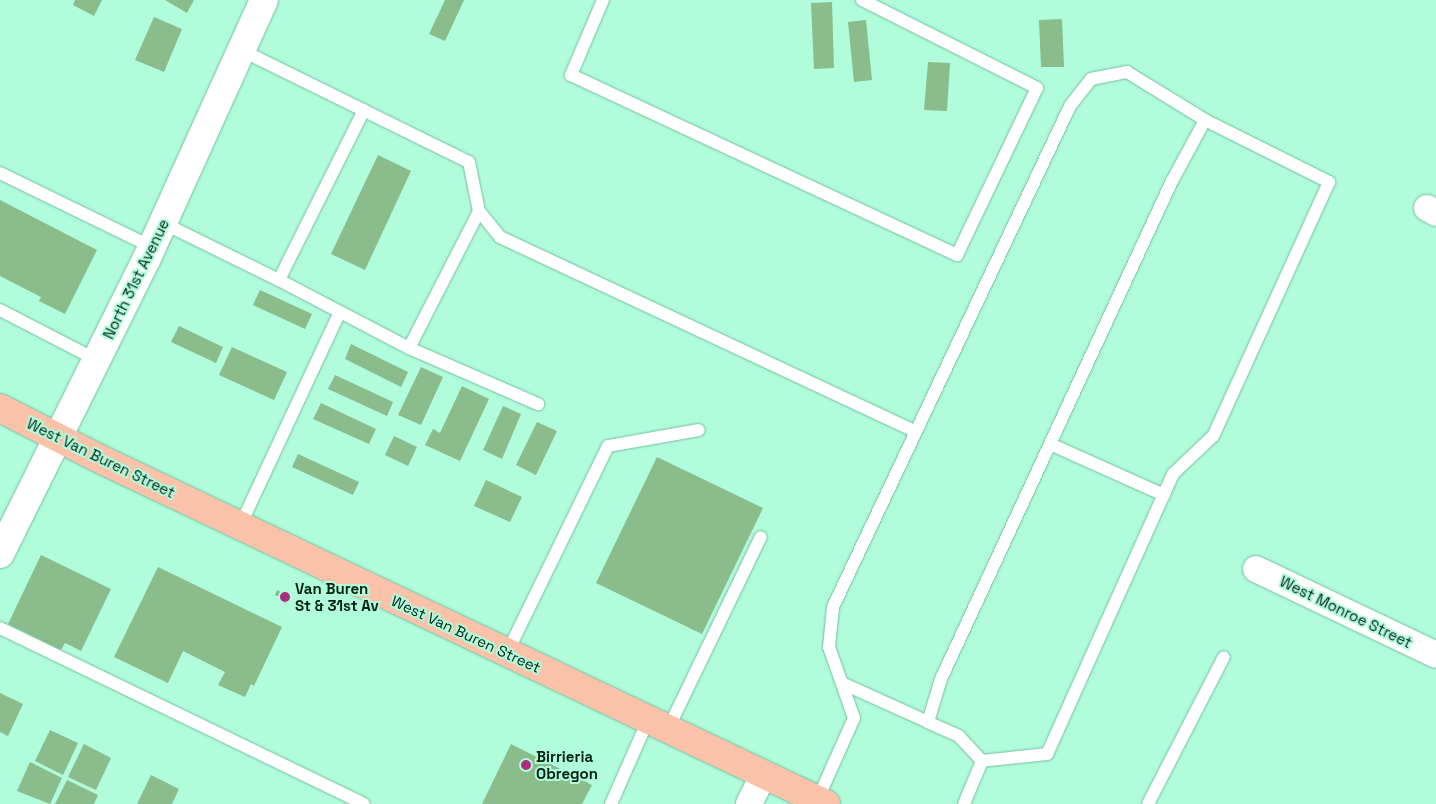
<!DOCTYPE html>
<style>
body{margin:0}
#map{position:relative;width:1436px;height:804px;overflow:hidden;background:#b1fcdb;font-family:"Space Grotesk",sans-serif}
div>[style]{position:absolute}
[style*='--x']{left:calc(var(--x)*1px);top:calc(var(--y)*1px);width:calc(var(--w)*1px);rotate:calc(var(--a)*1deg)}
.building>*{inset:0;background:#8abc8c}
.roads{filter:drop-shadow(0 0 1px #75bf9f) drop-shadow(0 0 1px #75bf9f)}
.service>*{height:12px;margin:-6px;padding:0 6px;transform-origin:6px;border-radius:6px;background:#fff}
.minor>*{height:26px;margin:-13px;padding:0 13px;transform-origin:13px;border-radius:13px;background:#fff}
.tertiary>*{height:28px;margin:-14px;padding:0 14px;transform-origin:14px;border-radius:14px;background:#fff}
.primary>*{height:28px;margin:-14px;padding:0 14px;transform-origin:14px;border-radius:14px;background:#fac2a9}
.dots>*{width:14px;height:14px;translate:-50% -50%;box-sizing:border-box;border:2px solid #b1fcdb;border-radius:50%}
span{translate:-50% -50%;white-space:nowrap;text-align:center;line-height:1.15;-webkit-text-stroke:4px #b1fcdb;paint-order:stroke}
.street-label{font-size:15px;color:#032216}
.poi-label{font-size:15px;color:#032216;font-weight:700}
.left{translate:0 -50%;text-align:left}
</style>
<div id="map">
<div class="building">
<i style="clip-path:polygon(75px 0,102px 0,94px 16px,73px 5px)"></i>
<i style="clip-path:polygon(165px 0,194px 0,187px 13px)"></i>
<i style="clip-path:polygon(445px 0,464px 0,445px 41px,429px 34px)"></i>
<i style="clip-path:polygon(832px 2px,834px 68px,814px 69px,811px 3px)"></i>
<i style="clip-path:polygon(154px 17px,182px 29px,164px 72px,135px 60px)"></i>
<i style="clip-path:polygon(1062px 19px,1064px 67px,1041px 67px,1039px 20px)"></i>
<i style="clip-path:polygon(866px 20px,872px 80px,854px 82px,848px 22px)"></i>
<i style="clip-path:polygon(928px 62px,950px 63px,947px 111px,924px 110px)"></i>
<i style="clip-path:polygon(378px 155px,411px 171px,365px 270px,331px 254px)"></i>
<i style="clip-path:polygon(0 200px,97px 250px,65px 314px,39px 301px,41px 297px,0 276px)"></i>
<i style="clip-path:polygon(260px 290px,312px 314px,305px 329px,253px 305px)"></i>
<i style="clip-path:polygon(179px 326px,223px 347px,216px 363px,171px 342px)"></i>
<i style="clip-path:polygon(351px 344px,408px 372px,401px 387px,345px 359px)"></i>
<i style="clip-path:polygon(232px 347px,287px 372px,274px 400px,219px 375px)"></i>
<i style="clip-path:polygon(421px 367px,443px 377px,421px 425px,398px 415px)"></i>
<i style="clip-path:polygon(335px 375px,393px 402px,387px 416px,328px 389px)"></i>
<i style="clip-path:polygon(462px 386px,489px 399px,460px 461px,425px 445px,433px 429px,440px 433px)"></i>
<i style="clip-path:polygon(321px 403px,376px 429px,369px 444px,313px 419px)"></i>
<i style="clip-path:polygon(503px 406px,521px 414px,502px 459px,483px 450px)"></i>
<i style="clip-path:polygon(537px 422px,557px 431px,536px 475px,516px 465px)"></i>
<i style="clip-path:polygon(394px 436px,417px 447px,408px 466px,385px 455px)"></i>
<i style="clip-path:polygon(298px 454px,359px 482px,353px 495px,292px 467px)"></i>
<i style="clip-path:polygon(657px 457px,763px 508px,702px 634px,596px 583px)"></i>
<i style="clip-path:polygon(486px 480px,522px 497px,510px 522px,474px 506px)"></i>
<i style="clip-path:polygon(41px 555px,111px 589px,81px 651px,65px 643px,61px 650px,8px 624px)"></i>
<i style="clip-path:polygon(158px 567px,282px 627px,254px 686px,251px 684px,245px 697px,218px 685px,225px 672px,183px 651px,168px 683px,114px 657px)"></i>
<i style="clip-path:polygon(277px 590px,290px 596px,288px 601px,275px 595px)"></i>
<i style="clip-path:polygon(0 693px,23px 704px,8px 736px,0 732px)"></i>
<i style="clip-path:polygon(50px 730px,78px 743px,63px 775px,35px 761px)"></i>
<i style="clip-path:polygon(84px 744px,111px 758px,96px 790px,68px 777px)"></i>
<i style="clip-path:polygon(511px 744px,592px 785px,582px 804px,482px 804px)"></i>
<i style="clip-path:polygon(30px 762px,62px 778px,50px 804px,17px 791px)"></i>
<i style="clip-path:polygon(151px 775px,179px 789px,172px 804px,137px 804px)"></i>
<i style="clip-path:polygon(67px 780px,98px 795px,94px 804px,55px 804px)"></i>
</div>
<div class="roads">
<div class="service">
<i style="--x:603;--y:0;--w:82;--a:113.1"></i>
<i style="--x:571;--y:75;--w:426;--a:25"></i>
<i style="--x:957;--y:255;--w:185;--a:-64.4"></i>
<i style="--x:1037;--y:88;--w:196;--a:-153.3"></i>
<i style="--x:241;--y:50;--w:254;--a:26.2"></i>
<i style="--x:469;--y:162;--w:50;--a:78.5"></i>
<i style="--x:479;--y:211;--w:33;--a:51"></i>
<i style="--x:500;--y:237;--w:459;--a:25.1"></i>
<i style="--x:364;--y:110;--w:190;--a:116.6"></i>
<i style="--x:279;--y:280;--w:147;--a:27.6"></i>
<i style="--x:409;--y:348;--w:154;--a:-62.9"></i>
<i style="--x:0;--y:173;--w:169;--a:26"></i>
<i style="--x:163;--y:223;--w:129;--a:26.2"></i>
<i style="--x:0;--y:310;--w:109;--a:27.3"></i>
<i style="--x:409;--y:348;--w:141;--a:23.5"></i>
<i style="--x:1050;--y:444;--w:125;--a:24.1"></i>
<i style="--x:240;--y:526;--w:236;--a:-65"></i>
<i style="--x:0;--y:628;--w:404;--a:25.8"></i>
<i style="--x:507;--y:653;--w:230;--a:-64"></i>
<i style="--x:608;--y:446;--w:92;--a:-10"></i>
<i style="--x:844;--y:684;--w:92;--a:24.3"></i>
<i style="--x:668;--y:729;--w:213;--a:-64.2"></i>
<i style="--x:816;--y:803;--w:93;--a:-65.9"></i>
<i style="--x:854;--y:718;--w:75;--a:-109.4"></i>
<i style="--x:829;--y:647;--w:40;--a:-84.3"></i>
<i style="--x:833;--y:607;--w:554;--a:-64.68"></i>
<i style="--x:1070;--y:106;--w:34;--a:-52"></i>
<i style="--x:1091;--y:79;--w:37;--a:-11"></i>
<i style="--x:1127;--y:72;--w:92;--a:31.6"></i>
<i style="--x:1205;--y:120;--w:139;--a:26.6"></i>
<i style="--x:1329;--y:182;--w:279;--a:114.5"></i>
<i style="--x:1213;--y:436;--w:55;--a:136.5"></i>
<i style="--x:1173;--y:474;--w:307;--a:114.2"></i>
<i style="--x:1047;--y:754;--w:65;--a:173.9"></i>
<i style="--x:611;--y:804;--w:92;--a:-66.2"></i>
<i style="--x:964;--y:804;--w:47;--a:-67.3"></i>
<i style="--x:982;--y:761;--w:34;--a:-133"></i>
<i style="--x:959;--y:736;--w:34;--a:-156"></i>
<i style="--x:928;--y:722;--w:45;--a:-73.2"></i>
<i style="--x:941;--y:679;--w:549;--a:-65.12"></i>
<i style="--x:1172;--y:181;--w:69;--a:-61.6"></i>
<i style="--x:1148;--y:804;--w:165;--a:-62.7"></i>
</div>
<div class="minor">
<i style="--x:1427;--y:208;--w:10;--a:29"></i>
<i style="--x:1256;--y:569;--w:199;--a:25.5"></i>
<i style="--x:749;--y:804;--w:32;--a:-64"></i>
</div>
<div class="tertiary">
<i style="--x:0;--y:554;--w:330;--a:-63.6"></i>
<i style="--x:147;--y:258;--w:283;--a:-65.6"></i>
</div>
<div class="primary">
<i style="--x:0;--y:408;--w:110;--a:27"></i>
<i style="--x:98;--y:458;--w:806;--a:25.42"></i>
</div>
</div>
<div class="dots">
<i style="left:285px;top:597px;background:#aa2d7f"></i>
<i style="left:526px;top:765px;background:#aa2d7f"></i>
</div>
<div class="street-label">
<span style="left:136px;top:279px;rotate:-64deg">North 31st Avenue</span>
<span style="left:101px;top:458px;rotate:26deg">West Van Buren Street</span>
<span style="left:1346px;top:612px;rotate:26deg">West Monroe Street</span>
<span style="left:466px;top:634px;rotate:25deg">West Van Buren Street</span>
</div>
<div class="poi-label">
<span class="left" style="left:295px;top:597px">Van Buren<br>St &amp; 31st Av</span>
<span class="left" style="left:536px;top:765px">Birrieria<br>Obregon</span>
</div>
</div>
